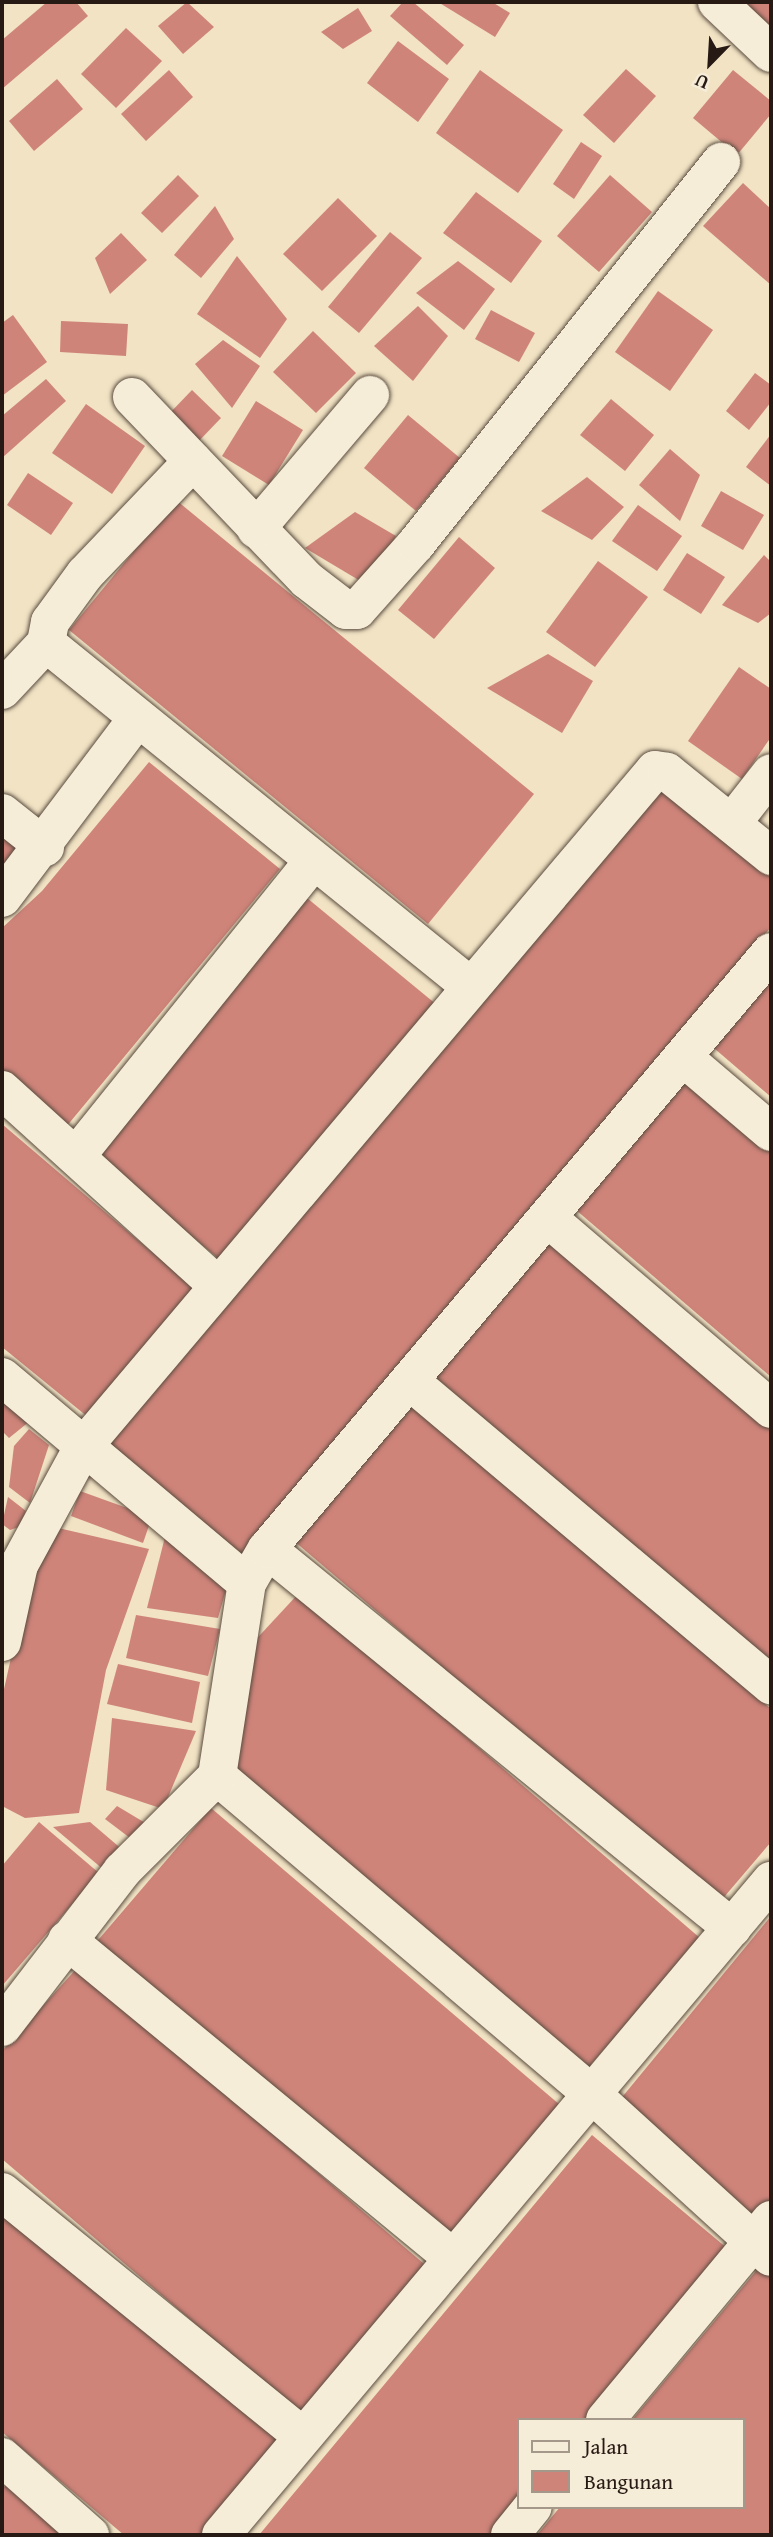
<!DOCTYPE html>
<style>
body{margin:0}
#map{position:relative;width:773px;height:2537px;overflow:hidden;background:#f1e3c4;font-family:"Gentium Book Plus",serif}
div>[style]{position:absolute}
[style*='--x']{left:calc(var(--x)*1px);top:calc(var(--y)*1px);width:calc(var(--w)*1px);rotate:calc(var(--a)*1deg)}
.building>*{inset:0;background:#cf847a}
.roads{filter:drop-shadow(0 0 2px #5a4c3f) drop-shadow(0 0 2px #5a4c3f)}
.minor>*{height:38px;margin:-19px;padding:0 19px;transform-origin:19px;border-radius:19px;background:#f6edd9}
span{translate:-50% -50%;white-space:nowrap;text-align:center;line-height:1.15;-webkit-text-stroke:5px #f6edd9;paint-order:stroke}
.frame{position:absolute;inset:0;border:4px solid #271913;pointer-events:none}
.legend{position:absolute;left:517px;top:2418px;width:228px;height:91px;box-sizing:border-box;background:#f6edd9;border:2px solid #a3988a;margin:0;padding:9px 12px;list-style:none;font-size:21px;color:#271913}
.legend li{display:flex;align-items:center;gap:14px;height:35px}
.legend b{width:35px;border:2px solid #a3988a}
.north{position:absolute;left:675px;top:28px;width:70px;height:70px;-webkit-text-stroke:5px #f6edd9;paint-order:stroke;rotate:204deg;font-size:19px;font-weight:700;line-height:28px;text-align:center;color:#271913}
.north::after{content:'';display:block;margin:auto;width:24px;height:32px;background:#271913;clip-path:polygon(50% 0,100% 100%,50% 72%,0 100%)}
</style>
<div id="map">
<div class="building">
<i style="clip-path:polygon(47px 2px,76px 2px,88px 16px,2px 89px,2px 40px)"></i>
<i style="clip-path:polygon(187px 2px,214px 27px,183px 54px,158px 26px)"></i>
<i style="clip-path:polygon(403px 2px,413px 2px,464px 45px,447px 65px,390px 16px)"></i>
<i style="clip-path:polygon(438px 2px,492px 2px,510px 13px,495px 37px)"></i>
<i style="clip-path:polygon(724px 2px,771px 2px,771px 45px)"></i>
<i style="clip-path:polygon(358px 8px,372px 31px,343px 49px,321px 32px)"></i>
<i style="clip-path:polygon(126px 28px,162px 61px,116px 108px,81px 74px)"></i>
<i style="clip-path:polygon(398px 41px,449px 79px,418px 122px,367px 83px)"></i>
<i style="clip-path:polygon(626px 69px,656px 96px,614px 143px,583px 115px)"></i>
<i style="clip-path:polygon(169px 70px,193px 97px,146px 141px,121px 114px)"></i>
<i style="clip-path:polygon(480px 70px,563px 130px,518px 193px,436px 133px)"></i>
<i style="clip-path:polygon(733px 70px,771px 101px,771px 114px,737px 155px,693px 118px)"></i>
<i style="clip-path:polygon(57px 79px,83px 109px,34px 151px,9px 121px)"></i>
<i style="clip-path:polygon(581px 142px,602px 156px,574px 199px,553px 184px)"></i>
<i style="clip-path:polygon(178px 175px,199px 196px,162px 233px,141px 213px)"></i>
<i style="clip-path:polygon(610px 175px,652px 212px,599px 272px,557px 236px)"></i>
<i style="clip-path:polygon(743px 183px,771px 209px,771px 285px,703px 226px)"></i>
<i style="clip-path:polygon(476px 192px,542px 241px,511px 283px,443px 233px)"></i>
<i style="clip-path:polygon(338px 198px,377px 236px,322px 291px,283px 254px)"></i>
<i style="clip-path:polygon(215px 206px,234px 239px,201px 278px,174px 255px)"></i>
<i style="clip-path:polygon(390px 232px,422px 258px,359px 333px,328px 307px)"></i>
<i style="clip-path:polygon(121px 233px,147px 260px,110px 294px,95px 258px)"></i>
<i style="clip-path:polygon(237px 256px,287px 319px,260px 358px,197px 314px)"></i>
<i style="clip-path:polygon(458px 261px,495px 289px,464px 330px,416px 293px)"></i>
<i style="clip-path:polygon(658px 291px,713px 330px,670px 391px,615px 352px)"></i>
<i style="clip-path:polygon(418px 306px,448px 336px,413px 381px,374px 346px)"></i>
<i style="clip-path:polygon(491px 310px,535px 333px,519px 362px,475px 339px)"></i>
<i style="clip-path:polygon(13px 315px,47px 362px,2px 396px,2px 323px)"></i>
<i style="clip-path:polygon(61px 321px,128px 324px,126px 356px,60px 352px)"></i>
<i style="clip-path:polygon(313px 331px,356px 373px,316px 413px,273px 372px)"></i>
<i style="clip-path:polygon(223px 340px,260px 366px,232px 408px,195px 364px)"></i>
<i style="clip-path:polygon(755px 373px,771px 385px,771px 402px,749px 430px,726px 411px)"></i>
<i style="clip-path:polygon(46px 379px,66px 401px,2px 458px,2px 416px)"></i>
<i style="clip-path:polygon(192px 390px,221px 418px,197px 443px,167px 416px)"></i>
<i style="clip-path:polygon(611px 399px,654px 435px,625px 471px,580px 435px)"></i>
<i style="clip-path:polygon(256px 401px,303px 430px,269px 485px,222px 456px)"></i>
<i style="clip-path:polygon(86px 404px,145px 446px,112px 494px,52px 453px)"></i>
<i style="clip-path:polygon(408px 415px,460px 458px,416px 511px,364px 468px)"></i>
<i style="clip-path:polygon(771px 434px,771px 486px,746px 467px)"></i>
<i style="clip-path:polygon(670px 449px,700px 475px,680px 521px,639px 485px)"></i>
<i style="clip-path:polygon(28px 473px,73px 503px,51px 535px,7px 505px)"></i>
<i style="clip-path:polygon(587px 477px,624px 507px,592px 540px,541px 511px)"></i>
<i style="clip-path:polygon(721px 491px,764px 515px,743px 550px,701px 526px)"></i>
<i style="clip-path:polygon(176px 500px,534px 794px,428px 924px,69px 630px)"></i>
<i style="clip-path:polygon(638px 505px,682px 536px,657px 571px,612px 541px)"></i>
<i style="clip-path:polygon(355px 512px,396px 536px,367px 585px,305px 548px)"></i>
<i style="clip-path:polygon(459px 537px,495px 568px,434px 639px,398px 610px)"></i>
<i style="clip-path:polygon(687px 553px,725px 577px,701px 614px,663px 590px)"></i>
<i style="clip-path:polygon(764px 555px,771px 562px,771px 613px,758px 623px,722px 605px)"></i>
<i style="clip-path:polygon(598px 561px,648px 597px,595px 667px,546px 632px)"></i>
<i style="clip-path:polygon(548px 654px,593px 681px,562px 733px,487px 688px)"></i>
<i style="clip-path:polygon(739px 667px,771px 689px,771px 737px,742px 779px,688px 741px)"></i>
<i style="clip-path:polygon(149px 762px,280px 869px,66px 1127px,2px 1075px,2px 928px,42px 891px)"></i>
<i style="clip-path:polygon(663px 774px,771px 863px,771px 927px,246px 1559px,108px 1445px)"></i>
<i style="clip-path:polygon(2px 826px,23px 847px,5px 865px,2px 862px)"></i>
<i style="clip-path:polygon(307px 898px,437px 1005px,224px 1263px,94px 1157px)"></i>
<i style="clip-path:polygon(771px 969px,771px 1097px,708px 1043px)"></i>
<i style="clip-path:polygon(694px 1072px,771px 1137px,771px 1377px,576px 1210px)"></i>
<i style="clip-path:polygon(2px 1124px,200px 1293px,94px 1422px,2px 1347px)"></i>
<i style="clip-path:polygon(553px 1239px,771px 1425px,771px 1663px,435px 1377px)"></i>
<i style="clip-path:polygon(405px 1397px,771px 1709px,771px 1842px,719px 1903px,287px 1535px)"></i>
<i style="clip-path:polygon(2px 1402px,30px 1421px,9px 1438px,2px 1431px)"></i>
<i style="clip-path:polygon(29px 1429px,49px 1445px,30px 1503px,9px 1487px,14px 1446px)"></i>
<i style="clip-path:polygon(80px 1491px,152px 1517px,143px 1543px,71px 1516px)"></i>
<i style="clip-path:polygon(8px 1497px,26px 1511px,19px 1527px,10px 1530px,2px 1524px)"></i>
<i style="clip-path:polygon(41px 1524px,149px 1549px,106px 1670px,79px 1813px,25px 1818px,2px 1806px,2px 1698px)"></i>
<i style="clip-path:polygon(166px 1533px,228px 1583px,218px 1618px,147px 1608px)"></i>
<i style="clip-path:polygon(299px 1593px,700px 1938px,582px 2075px,228px 1774px,249px 1647px)"></i>
<i style="clip-path:polygon(136px 1615px,220px 1629px,208px 1676px,126px 1658px)"></i>
<i style="clip-path:polygon(118px 1664px,200px 1682px,192px 1723px,107px 1704px)"></i>
<i style="clip-path:polygon(112px 1718px,196px 1731px,163px 1809px,106px 1790px)"></i>
<i style="clip-path:polygon(117px 1806px,147px 1824px,134px 1841px,105px 1819px)"></i>
<i style="clip-path:polygon(211px 1808px,566px 2110px,448px 2247px,93px 1946px)"></i>
<i style="clip-path:polygon(39px 1822px,99px 1873px,2px 1986px,2px 1866px)"></i>
<i style="clip-path:polygon(90px 1822px,124px 1851px,104px 1870px,53px 1827px)"></i>
<i style="clip-path:polygon(771px 1916px,771px 2199px,753px 2221px,614px 2107px)"></i>
<i style="clip-path:polygon(78px 1967px,430px 2269px,302px 2415px,2px 2159px,2px 2051px)"></i>
<i style="clip-path:polygon(592px 2135px,728px 2249px,588px 2420px,519px 2420px,519px 2503px,493px 2535px,259px 2535px)"></i>
<i style="clip-path:polygon(2px 2193px,292px 2440px,210px 2535px,124px 2535px,2px 2432px)"></i>
<i style="clip-path:polygon(761px 2265px,771px 2274px,771px 2535px,537px 2535px,560px 2507px,743px 2507px,743px 2420px,632px 2420px)"></i>
<i style="clip-path:polygon(10px 2479px,70px 2535px,2px 2535px,2px 2490px)"></i>
</div>
<div class="roads">
<div class="minor">
<i style="--x:717;--y:2;--w:74;--a:43.4"></i>
<i style="--x:132;--y:397;--w:253;--a:46.3"></i>
<i style="--x:307;--y:580;--w:49;--a:37.6"></i>
<i style="--x:346;--y:610;--w:11;--a:0"></i>
<i style="--x:357;--y:610;--w:89;--a:-48.2"></i>
<i style="--x:416;--y:544;--w:489;--a:-51.4"></i>
<i style="--x:193;--y:461;--w:156;--a:133.7"></i>
<i style="--x:85;--y:574;--w:59;--a:126.1"></i>
<i style="--x:50;--y:622;--w:21;--a:101"></i>
<i style="--x:46;--y:643;--w:545;--a:38.97"></i>
<i style="--x:256;--y:529;--w:176;--a:-49.6"></i>
<i style="--x:2;--y:690;--w:64;--a:-46.9"></i>
<i style="--x:2;--y:813;--w:55;--a:38.3"></i>
<i style="--x:732;--y:823;--w:63;--a:-52"></i>
<i style="--x:2;--y:898;--w:224;--a:-53"></i>
<i style="--x:684;--y:1058;--w:114;--a:40.4"></i>
<i style="--x:2;--y:1090;--w:290;--a:42.2"></i>
<i style="--x:77;--y:1155;--w:377;--a:-51.2"></i>
<i style="--x:550;--y:1220;--w:291;--a:40.5"></i>
<i style="--x:2;--y:1377;--w:320;--a:40.1"></i>
<i style="--x:411;--y:1382;--w:471;--a:40.1"></i>
<i style="--x:267;--y:1549;--w:600;--a:39.18"></i>
<i style="--x:2;--y:1642;--w:79;--a:-77.6"></i>
<i style="--x:19;--y:1565;--w:134;--a:-61.5"></i>
<i style="--x:83;--y:1447;--w:886;--a:-49.81"></i>
<i style="--x:655;--y:770;--w:12;--a:9"></i>
<i style="--x:667;--y:772;--w:134;--a:38.9"></i>
<i style="--x:217;--y:1776;--w:494;--a:40.3"></i>
<i style="--x:594;--y:2096;--w:239;--a:42.3"></i>
<i style="--x:67;--y:1940;--w:498;--a:39.5"></i>
<i style="--x:2;--y:2027;--w:197;--a:-52.4"></i>
<i style="--x:122;--y:1871;--w:134;--a:-45"></i>
<i style="--x:217;--y:1776;--w:195;--a:-81.2"></i>
<i style="--x:247;--y:1583;--w:39;--a:-60"></i>
<i style="--x:267;--y:1549;--w:781;--a:-49.83"></i>
<i style="--x:2;--y:2192;--w:387;--a:39.1"></i>
<i style="--x:605;--y:2420;--w:260;--a:-50.3"></i>
<i style="--x:2;--y:2457;--w:118;--a:41.6"></i>
<i style="--x:221;--y:2535;--w:855;--a:-49.94"></i>
<i style="--x:510;--y:2535;--w:36;--a:-51"></i>
</div>
</div>
<div class="frame"></div>
<ul class="legend">
<li><b style="height:9px;background:#f6edd9"></b>Jalan</li>
<li><b style="height:19px;background:#cf847a"></b>Bangunan</li>
</ul>
<div class="north">U</div>
</div>
